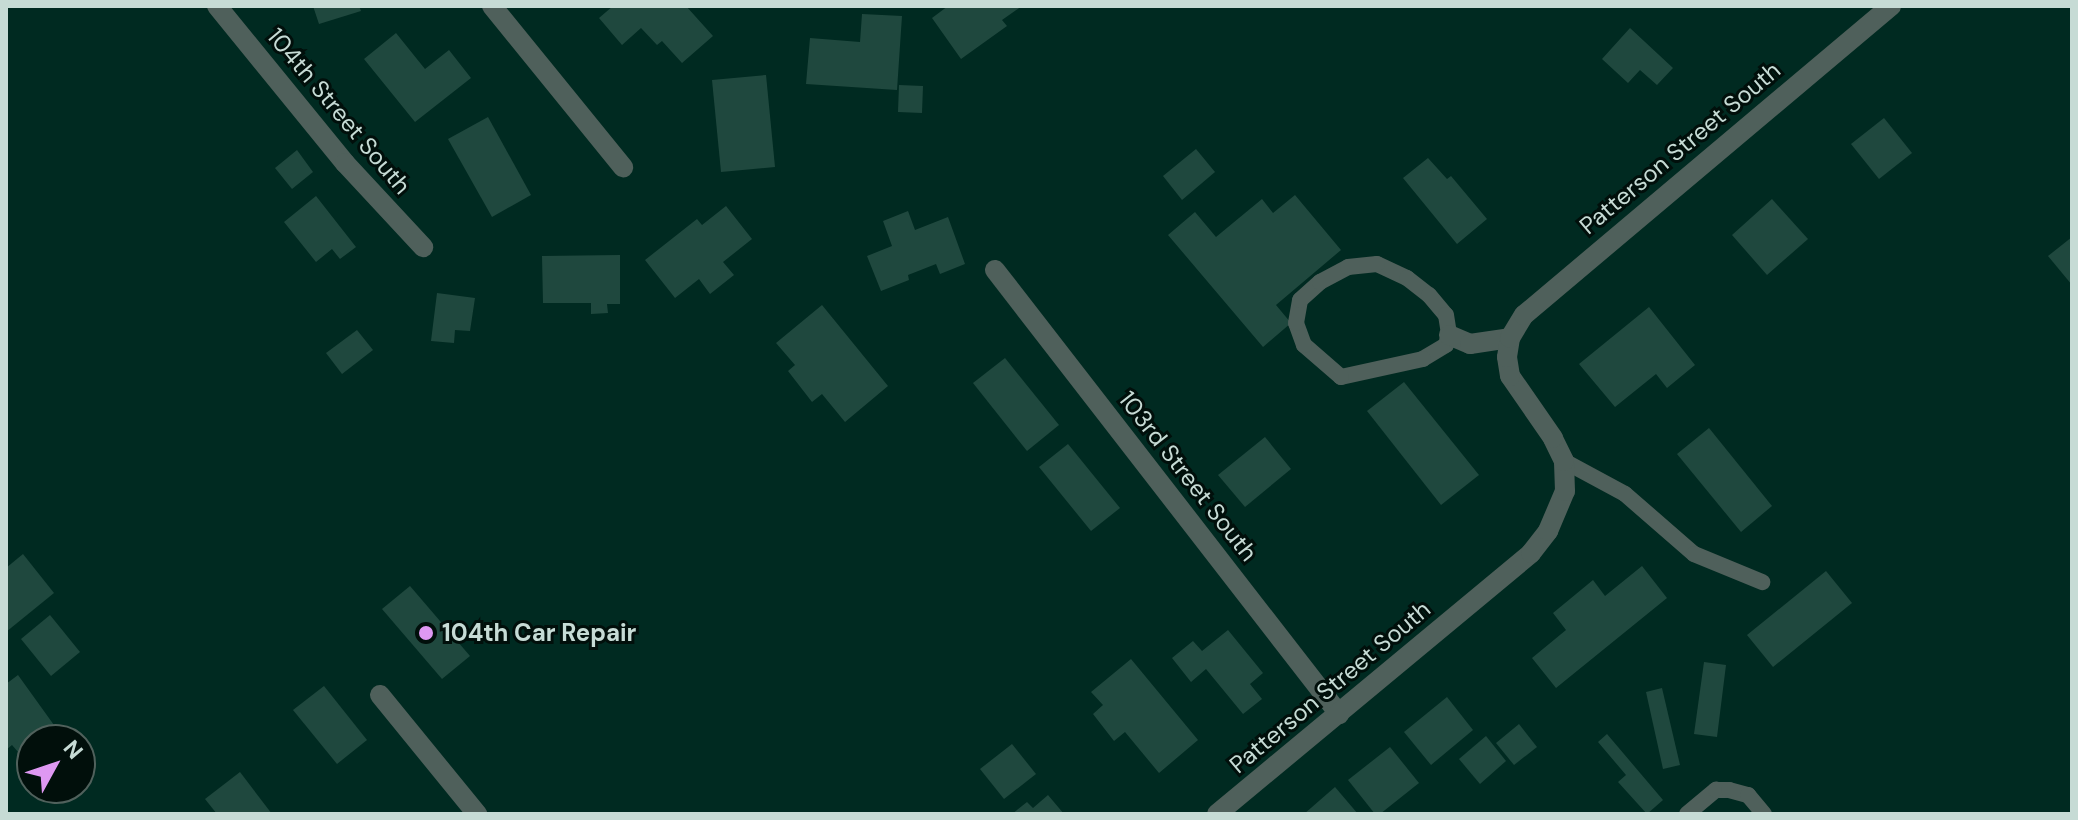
<!DOCTYPE html>
<style>
body{margin:0}
#map{position:relative;width:2078px;height:820px;overflow:hidden;background:#002a21;font-family:"DM Sans",sans-serif}
div>[style]{position:absolute}
[style*='--x']{left:calc(var(--x)*1px);top:calc(var(--y)*1px);width:calc(var(--w)*1px);rotate:calc(var(--a)*1deg)}
.building>*{inset:0;background:#1f483e}
.service>*{height:16px;margin:-8px;padding:0 8px;transform-origin:8px;border-radius:8px;background:#4f605b}
.minor>*{height:20px;margin:-10px;padding:0 10px;transform-origin:10px;border-radius:10px;background:#4f605b}
.dots>*{width:22px;height:22px;translate:-50% -50%;box-sizing:border-box;border:4px solid #010f0b;border-radius:50%}
span{translate:-50% -50%;white-space:nowrap;text-align:center;line-height:1.15;-webkit-text-stroke:6px #010f0b;paint-order:stroke}
.street-label{font-size:24px;color:#c6dbd5}
.poi-label{font-size:24px;color:#c6dbd5;font-weight:700}
.left{translate:0 -50%;text-align:left}
.frame{position:absolute;inset:0;border:8px solid #c6dbd5;pointer-events:none}
.north{position:absolute;left:16px;top:724px;width:80px;height:80px;box-sizing:border-box;background:#010f0b;border:2px solid #50615c;border-radius:50%;rotate:50deg;font-size:22px;font-weight:700;line-height:32px;text-align:center;color:#c6dbd5}
.north::after{content:'';display:block;margin:auto;width:28px;height:36px;background:#de98f2;clip-path:polygon(50% 0,100% 100%,50% 72%,0 100%)}
</style>
<div id="map">
<div class="building">
<i style="clip-path:polygon(313px 6px,359px 6px,361px 11px,319px 24px)"></i>
<i style="clip-path:polygon(613px 6px,686px 6px,713px 36px,682px 63px,662px 41px,657px 45px,641px 28px,622px 45px,599px 18px)"></i>
<i style="clip-path:polygon(948px 6px,1022px 6px,1002px 20px,1007px 26px,961px 59px,932px 18px)"></i>
<i style="clip-path:polygon(862px 14px,902px 16px,897px 90px,806px 84px,810px 38px,860px 42px)"></i>
<i style="clip-path:polygon(1630px 28px,1673px 68px,1657px 85px,1640px 70px,1628px 83px,1602px 59px)"></i>
<i style="clip-path:polygon(396px 33px,425px 69px,449px 50px,471px 78px,415px 122px,364px 59px)"></i>
<i style="clip-path:polygon(766px 75px,775px 167px,721px 172px,712px 80px)"></i>
<i style="clip-path:polygon(899px 85px,923px 86px,922px 113px,898px 112px)"></i>
<i style="clip-path:polygon(488px 117px,531px 195px,492px 217px,448px 139px)"></i>
<i style="clip-path:polygon(1884px 118px,1912px 153px,1879px 179px,1851px 144px)"></i>
<i style="clip-path:polygon(1196px 149px,1215px 172px,1182px 200px,1163px 176px)"></i>
<i style="clip-path:polygon(297px 150px,313px 172px,292px 189px,275px 168px)"></i>
<i style="clip-path:polygon(1428px 158px,1447px 179px,1451px 176px,1487px 219px,1457px 244px,1403px 178px)"></i>
<i style="clip-path:polygon(1295px 195px,1341px 250px,1276px 305px,1291px 323px,1263px 347px,1168px 235px,1195px 212px,1216px 237px,1262px 199px,1273px 213px)"></i>
<i style="clip-path:polygon(316px 196px,356px 247px,340px 259px,332px 249px,316px 262px,284px 222px)"></i>
<i style="clip-path:polygon(1772px 199px,1808px 239px,1767px 275px,1732px 235px)"></i>
<i style="clip-path:polygon(726px 206px,752px 239px,723px 262px,734px 275px,710px 294px,699px 279px,675px 298px,645px 260px,697px 219px,702px 225px)"></i>
<i style="clip-path:polygon(908px 211px,915px 230px,948px 217px,965px 264px,940px 274px,936px 264px,908px 275px,909px 280px,881px 291px,867px 256px,892px 246px,883px 221px)"></i>
<i style="clip-path:polygon(2072px 237px,2072px 285px,2048px 256px)"></i>
<i style="clip-path:polygon(620px 255px,620px 304px,607px 304px,608px 313px,591px 314px,591px 303px,543px 303px,542px 256px)"></i>
<i style="clip-path:polygon(437px 293px,475px 298px,470px 331px,455px 330px,454px 343px,431px 341px)"></i>
<i style="clip-path:polygon(822px 305px,888px 386px,845px 422px,822px 394px,812px 402px,788px 371px,795px 365px,776px 343px)"></i>
<i style="clip-path:polygon(1649px 307px,1695px 365px,1667px 388px,1656px 374px,1615px 407px,1579px 364px)"></i>
<i style="clip-path:polygon(357px 330px,373px 350px,342px 374px,326px 353px)"></i>
<i style="clip-path:polygon(1005px 358px,1059px 425px,1027px 451px,973px 383px)"></i>
<i style="clip-path:polygon(1404px 382px,1479px 475px,1441px 505px,1367px 411px)"></i>
<i style="clip-path:polygon(1709px 428px,1772px 506px,1741px 532px,1677px 454px)"></i>
<i style="clip-path:polygon(1265px 437px,1291px 469px,1245px 507px,1218px 475px)"></i>
<i style="clip-path:polygon(1068px 444px,1120px 508px,1091px 531px,1039px 467px)"></i>
<i style="clip-path:polygon(23px 554px,54px 593px,6px 632px,6px 568px)"></i>
<i style="clip-path:polygon(1642px 566px,1667px 598px,1556px 688px,1532px 658px,1566px 630px,1553px 613px,1593px 580px,1605px 596px)"></i>
<i style="clip-path:polygon(1826px 571px,1852px 603px,1773px 667px,1747px 635px)"></i>
<i style="clip-path:polygon(410px 586px,470px 656px,442px 679px,382px 609px)"></i>
<i style="clip-path:polygon(50px 615px,80px 652px,51px 676px,21px 639px)"></i>
<i style="clip-path:polygon(1228px 630px,1263px 673px,1250px 684px,1262px 699px,1243px 714px,1206px 669px,1191px 682px,1172px 658px,1193px 641px,1202px 651px)"></i>
<i style="clip-path:polygon(1131px 659px,1198px 740px,1159px 773px,1125px 732px,1114px 741px,1093px 714px,1103px 705px,1091px 692px)"></i>
<i style="clip-path:polygon(1704px 662px,1726px 665px,1717px 737px,1694px 734px)"></i>
<i style="clip-path:polygon(18px 675px,59px 732px,50px 740px,32px 740px,32px 755px,25px 760px,12px 745px,6px 750px,6px 684px)"></i>
<i style="clip-path:polygon(324px 686px,367px 740px,337px 764px,293px 710px)"></i>
<i style="clip-path:polygon(1662px 688px,1680px 765px,1663px 769px,1646px 692px)"></i>
<i style="clip-path:polygon(1447px 697px,1473px 730px,1431px 765px,1404px 732px)"></i>
<i style="clip-path:polygon(1519px 724px,1537px 747px,1514px 765px,1496px 743px)"></i>
<i style="clip-path:polygon(1607px 734px,1663px 800px,1647px 814px,1618px 782px,1626px 775px,1598px 742px)"></i>
<i style="clip-path:polygon(1486px 736px,1506px 761px,1480px 784px,1459px 759px)"></i>
<i style="clip-path:polygon(1012px 744px,1036px 774px,1004px 799px,980px 769px)"></i>
<i style="clip-path:polygon(1390px 747px,1419px 783px,1380px 814px,1375px 814px,1348px 780px)"></i>
<i style="clip-path:polygon(240px 772px,272px 814px,217px 814px,205px 799px)"></i>
<i style="clip-path:polygon(1335px 787px,1358px 814px,1304px 814px)"></i>
<i style="clip-path:polygon(1048px 795px,1064px 814px,1012px 814px,1027px 802px,1033px 808px)"></i>
</div>
<div class="service">
<i style="--x:1377;--y:264;--w:33;--a:25"></i>
<i style="--x:1407;--y:278;--w:28;--a:38"></i>
<i style="--x:1429;--y:295;--w:26;--a:50"></i>
<i style="--x:1446;--y:315;--w:20;--a:81"></i>
<i style="--x:1449;--y:335;--w:10;--a:107"></i>
<i style="--x:1446;--y:345;--w:27;--a:149"></i>
<i style="--x:1423;--y:359;--w:84;--a:167.6"></i>
<i style="--x:1341;--y:377;--w:49;--a:-139.1"></i>
<i style="--x:1304;--y:345;--w:23;--a:-110"></i>
<i style="--x:1296;--y:323;--w:23;--a:-80"></i>
<i style="--x:1300;--y:300;--w:27;--a:-42"></i>
<i style="--x:1320;--y:282;--w:32;--a:-28"></i>
<i style="--x:1348;--y:267;--w:29;--a:-6"></i>
<i style="--x:1564;--y:461;--w:69;--a:28.4"></i>
<i style="--x:1625;--y:494;--w:91;--a:41"></i>
<i style="--x:1694;--y:554;--w:74;--a:22.4"></i>
<i style="--x:1687;--y:814;--w:38;--a:-40"></i>
<i style="--x:1716;--y:790;--w:13;--a:0"></i>
<i style="--x:1729;--y:790;--w:20;--a:15"></i>
<i style="--x:1748;--y:795;--w:25;--a:50"></i>
</div>
<div class="minor">
<i style="--x:217;--y:6;--w:203;--a:50.8"></i>
<i style="--x:345;--y:163;--w:115;--a:47.1"></i>
<i style="--x:492;--y:6;--w:208;--a:50.9"></i>
<i style="--x:995;--y:270;--w:562;--a:52.23"></i>
<i style="--x:1449;--y:335;--w:23;--a:23"></i>
<i style="--x:1470;--y:344;--w:40;--a:-8.5"></i>
<i style="--x:380;--y:695;--w:154;--a:50.8"></i>
<i style="--x:1217;--y:814;--w:408;--a:-39.7"></i>
<i style="--x:1531;--y:553;--w:28;--a:-52"></i>
<i style="--x:1548;--y:531;--w:43;--a:-67"></i>
<i style="--x:1565;--y:491;--w:30;--a:-92"></i>
<i style="--x:1564;--y:461;--w:25;--a:-116"></i>
<i style="--x:1553;--y:438;--w:75;--a:-124.7"></i>
<i style="--x:1510;--y:376;--w:19;--a:-99"></i>
<i style="--x:1507;--y:357;--w:19;--a:-81"></i>
<i style="--x:1510;--y:338;--w:27;--a:-59"></i>
<i style="--x:1524;--y:315;--w:480;--a:-40.1"></i>
</div>
<div class="dots">
<i style="left:426px;top:633px;background:#de98f2"></i>
</div>
<div class="street-label">
<span style="left:339px;top:111px;rotate:50deg">104th Street South</span>
<span style="left:1680px;top:148px;rotate:-40deg">Patterson Street South</span>
<span style="left:1188px;top:476px;rotate:52deg">103rd Street South</span>
<span style="left:1330px;top:687px;rotate:-40deg">Patterson Street South</span>
</div>
<div class="poi-label">
<span class="left" style="left:442px;top:633px">104th Car Repair</span>
</div>
<div class="frame"></div>
<div class="north">N</div>
</div>
